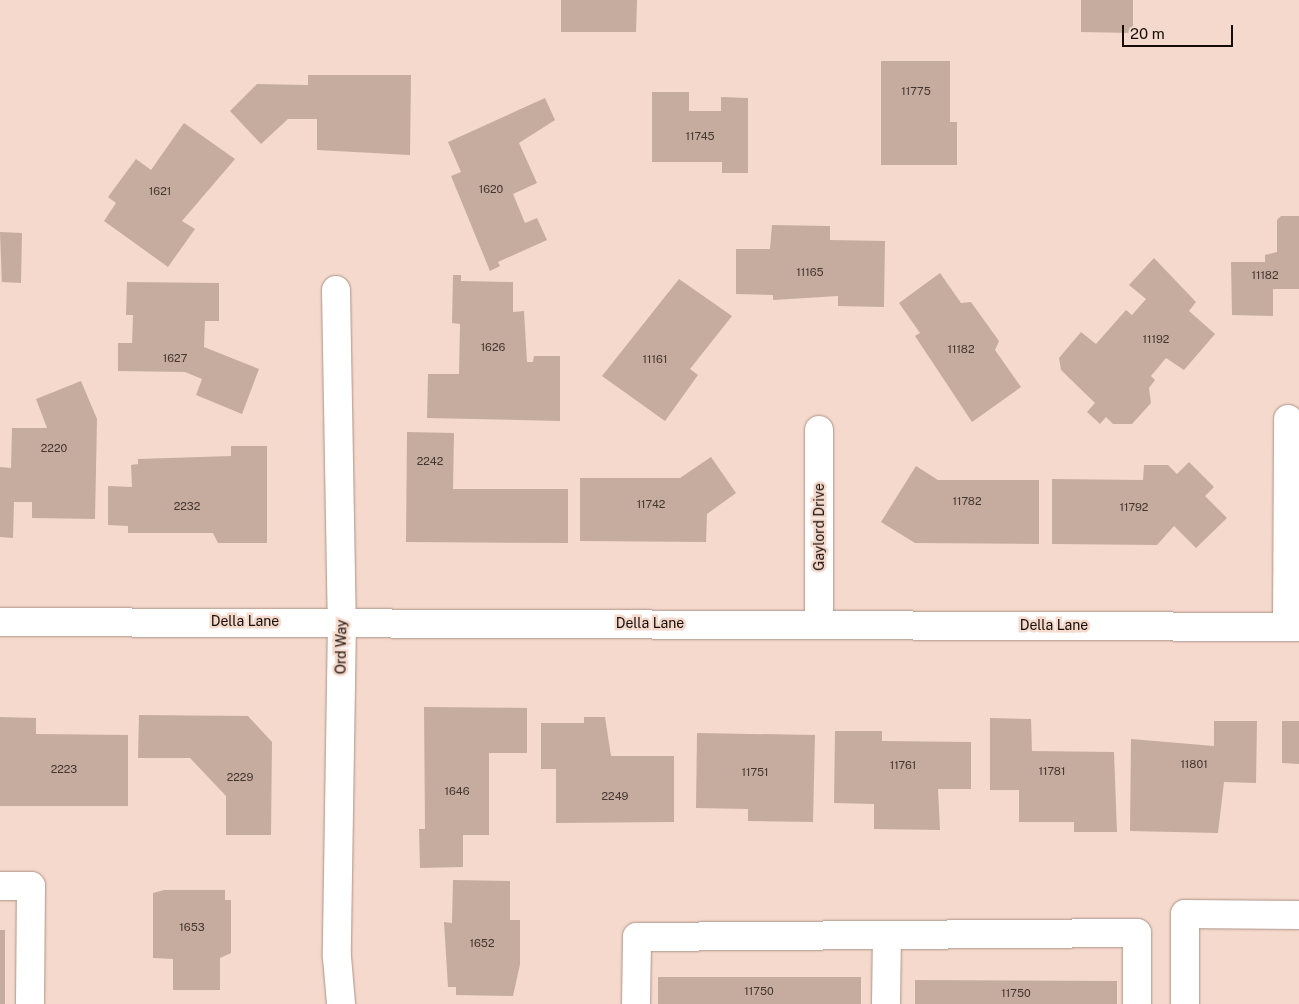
<!DOCTYPE html>
<style>
body{margin:0}
#map{position:relative;width:1299px;height:1004px;overflow:hidden;background:#f4d9cc;font-family:"Public Sans",sans-serif}
div>[style]{position:absolute}
[style*='--x']{left:calc(var(--x)*1px);top:calc(var(--y)*1px);width:calc(var(--w)*1px);rotate:calc(var(--a)*1deg)}
.building>*{inset:0;background:#c6ac9f}
.roads{filter:drop-shadow(0 0 1px #ad9387) drop-shadow(0 0 1px #ad9387)}
.minor>*{height:28px;margin:-14px;padding:0 14px;transform-origin:14px;border-radius:14px;background:#fff}
span{translate:-50% -50%;white-space:nowrap;text-align:center;line-height:1.15;-webkit-text-stroke:5px #f4d9cc;paint-order:stroke}
.number-label{font-size:11px;color:#42352e}
.number-label span{-webkit-text-stroke-width:0}
.street-label{font-size:14px;color:#160d09}
.scale{position:absolute;left:1122px;top:25px;width:111px;height:22px;box-sizing:border-box;border:2px solid #160d09;border-top:0;padding-left:6px;font-size:15px;line-height:18px;white-space:nowrap;color:#160d09;-webkit-text-stroke:4px #f4d9cc;paint-order:stroke}
</style>
<div id="map">
<div class="building">
<i style="clip-path:polygon(561px 0,637px 0,636px 32px,561px 32px)"></i>
<i style="clip-path:polygon(1081px 0,1133px 0,1133px 33px,1081px 32px)"></i>
<i style="clip-path:polygon(881px 61px,950px 61px,950px 122px,957px 122px,957px 165px,881px 165px)"></i>
<i style="clip-path:polygon(308px 75px,411px 75px,410px 155px,317px 150px,317px 119px,288px 119px,261px 144px,230px 111px,257px 84px,308px 85px)"></i>
<i style="clip-path:polygon(652px 92px,689px 92px,689px 111px,721px 111px,721px 97px,748px 98px,748px 173px,722px 173px,722px 162px,652px 162px)"></i>
<i style="clip-path:polygon(545px 98px,555px 120px,519px 143px,537px 183px,513px 194px,525px 223px,537px 218px,547px 240px,498px 262px,500px 266px,490px 271px,451px 176px,461px 172px,448px 142px)"></i>
<i style="clip-path:polygon(184px 123px,235px 159px,182px 221px,195px 229px,168px 267px,104px 221px,116px 203px,108px 197px,136px 159px,151px 170px)"></i>
<i style="clip-path:polygon(1281px 216px,1299px 216px,1299px 289px,1273px 289px,1273px 316px,1232px 315px,1231px 262px,1265px 262px,1265px 255px,1277px 252px,1277px 220px)"></i>
<i style="clip-path:polygon(772px 225px,830px 226px,830px 240px,885px 241px,884px 307px,838px 306px,838px 296px,773px 300px,773px 295px,736px 294px,736px 249px,770px 249px)"></i>
<i style="clip-path:polygon(0 232px,22px 233px,21px 283px,2px 282px,2px 288px)"></i>
<i style="clip-path:polygon(1154px 258px,1196px 302px,1189px 311px,1215px 334px,1184px 370px,1166px 358px,1151px 376px,1155px 380px,1149px 388px,1151px 403px,1132px 424px,1113px 424px,1106px 417px,1100px 424px,1087px 412px,1095px 403px,1061px 370px,1059px 358px,1081px 332px,1096px 344px,1126px 310px,1132px 315px,1146px 299px,1129px 285px)"></i>
<i style="clip-path:polygon(940px 273px,961px 303px,971px 302px,999px 341px,995px 350px,1021px 387px,972px 422px,915px 336px,920px 333px,899px 303px)"></i>
<i style="clip-path:polygon(453px 275px,461px 275px,461px 281px,513px 282px,513px 312px,524px 311px,527px 362px,533px 362px,534px 356px,560px 356px,560px 421px,427px 418px,428px 374px,459px 374px,460px 324px,452px 323px)"></i>
<i style="clip-path:polygon(679px 279px,732px 316px,690px 369px,698px 375px,665px 421px,602px 376px)"></i>
<i style="clip-path:polygon(127px 282px,219px 283px,219px 321px,205px 321px,204px 347px,259px 369px,242px 414px,196px 395px,202px 379px,185px 372px,118px 371px,118px 343px,132px 343px,133px 315px,126px 315px)"></i>
<i style="clip-path:polygon(81px 381px,97px 419px,95px 519px,32px 518px,32px 502px,14px 502px,13px 538px,0 537px,0 467px,11px 468px,12px 428px,47px 428px,36px 399px)"></i>
<i style="clip-path:polygon(407px 432px,454px 433px,453px 489px,568px 489px,568px 543px,406px 542px)"></i>
<i style="clip-path:polygon(231px 446px,267px 446px,267px 543px,218px 543px,213px 533px,128px 533px,128px 526px,108px 525px,108px 486px,132px 487px,131px 465px,138px 464px,138px 459px,231px 456px)"></i>
<i style="clip-path:polygon(711px 457px,736px 493px,707px 514px,706px 542px,580px 541px,580px 478px,680px 478px)"></i>
<i style="clip-path:polygon(1189px 462px,1214px 487px,1205px 496px,1227px 518px,1196px 548px,1174px 526px,1157px 545px,1052px 544px,1052px 479px,1143px 480px,1144px 465px,1168px 465px,1177px 474px)"></i>
<i style="clip-path:polygon(916px 466px,938px 480px,1039px 480px,1039px 544px,915px 543px,881px 522px)"></i>
<i style="clip-path:polygon(424px 707px,527px 708px,527px 753px,489px 753px,489px 835px,463px 835px,463px 867px,420px 868px,419px 829px,425px 829px)"></i>
<i style="clip-path:polygon(139px 715px,248px 716px,272px 742px,271px 835px,226px 835px,226px 796px,190px 758px,138px 758px)"></i>
<i style="clip-path:polygon(0 717px,36px 718px,36px 734px,128px 735px,128px 806px,0 806px)"></i>
<i style="clip-path:polygon(584px 717px,605px 717px,611px 756px,674px 756px,674px 822px,556px 823px,556px 769px,541px 769px,541px 723px,584px 723px)"></i>
<i style="clip-path:polygon(990px 718px,1031px 719px,1032px 751px,1114px 752px,1117px 832px,1074px 832px,1074px 822px,1019px 822px,1019px 790px,990px 790px)"></i>
<i style="clip-path:polygon(1214px 721px,1257px 721px,1256px 783px,1224px 782px,1218px 833px,1130px 831px,1131px 739px,1214px 746px)"></i>
<i style="clip-path:polygon(1282px 721px,1299px 721px,1299px 764px,1282px 763px)"></i>
<i style="clip-path:polygon(835px 731px,882px 731px,882px 741px,971px 742px,971px 789px,938px 789px,940px 830px,874px 829px,874px 804px,834px 803px)"></i>
<i style="clip-path:polygon(697px 733px,815px 735px,813px 822px,748px 821px,748px 809px,696px 808px)"></i>
<i style="clip-path:polygon(453px 880px,510px 881px,510px 920px,520px 920px,520px 964px,513px 996px,456px 995px,456px 987px,448px 987px,444px 922px,452px 923px)"></i>
<i style="clip-path:polygon(164px 890px,225px 890px,225px 900px,231px 900px,231px 953px,220px 958px,220px 990px,173px 990px,173px 959px,153px 958px,153px 893px)"></i>
<i style="clip-path:polygon(0 930px,5px 930px,5px 1004px,0 1004px)"></i>
<i style="clip-path:polygon(658px 977px,861px 977px,861px 1004px,658px 1004px)"></i>
<i style="clip-path:polygon(915px 980px,1117px 981px,1117px 1004px,915px 1004px)"></i>
</div>
<div class="roads">
<div class="minor">
<i style="--x:336;--y:290;--w:330;--a:89"></i>
<i style="--x:342;--y:620;--w:337;--a:90.9"></i>
<i style="--x:337;--y:957;--w:47;--a:85.1"></i>
<i style="--x:0;--y:622;--w:1299;--a:0.22"></i>
<i style="--x:819;--y:624;--w:194;--a:-90"></i>
<i style="--x:1287;--y:627;--w:208;--a:-89.7"></i>
<i style="--x:0;--y:886;--w:31;--a:0"></i>
<i style="--x:31;--y:886;--w:118;--a:90.5"></i>
<i style="--x:636;--y:1004;--w:67;--a:-89.1"></i>
<i style="--x:637;--y:937;--w:500;--a:-0.46"></i>
<i style="--x:1137;--y:933;--w:71;--a:90"></i>
<i style="--x:886;--y:1004;--w:69;--a:-89.2"></i>
<i style="--x:1185;--y:1004;--w:90;--a:-90"></i>
<i style="--x:1185;--y:914;--w:114;--a:0.5"></i>
</div>
</div>
<div class="number-label">
<span style="left:916px;top:91px">11775</span>
<span style="left:700px;top:136px">11745</span>
<span style="left:491px;top:189px">1620</span>
<span style="left:160px;top:191px">1621</span>
<span style="left:810px;top:272px">11165</span>
<span style="left:1265px;top:275px">11182</span>
<span style="left:1156px;top:339px">11192</span>
<span style="left:493px;top:347px">1626</span>
<span style="left:961px;top:349px">11182</span>
<span style="left:175px;top:358px">1627</span>
<span style="left:655px;top:359px">11161</span>
<span style="left:54px;top:448px">2220</span>
<span style="left:430px;top:461px">2242</span>
<span style="left:967px;top:501px">11782</span>
<span style="left:651px;top:504px">11742</span>
<span style="left:187px;top:506px">2232</span>
<span style="left:1134px;top:507px">11792</span>
<span style="left:1194px;top:764px">11801</span>
<span style="left:903px;top:765px">11761</span>
<span style="left:64px;top:769px">2223</span>
<span style="left:1052px;top:771px">11781</span>
<span style="left:755px;top:772px">11751</span>
<span style="left:240px;top:777px">2229</span>
<span style="left:457px;top:791px">1646</span>
<span style="left:615px;top:796px">2249</span>
<span style="left:192px;top:927px">1653</span>
<span style="left:482px;top:943px">1652</span>
<span style="left:759px;top:991px">11750</span>
<span style="left:1016px;top:993px">11750</span>
</div>
<div class="street-label">
<span style="left:819px;top:527px;rotate:-90deg">Gaylord Drive</span>
<span style="left:245px;top:621px">Della Lane</span>
<span style="left:650px;top:623px">Della Lane</span>
<span style="left:1054px;top:625px">Della Lane</span>
<span style="left:341px;top:647px;rotate:-89deg">Ord Way</span>
</div>
<div class="scale">20 m</div>
</div>
